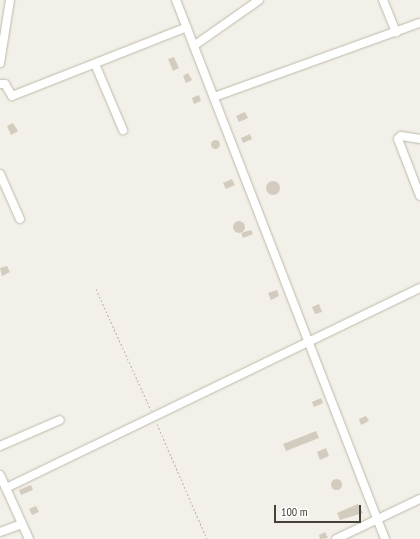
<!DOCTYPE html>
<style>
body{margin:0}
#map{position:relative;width:420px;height:539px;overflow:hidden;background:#f2f0e8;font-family:"PT Sans Narrow",sans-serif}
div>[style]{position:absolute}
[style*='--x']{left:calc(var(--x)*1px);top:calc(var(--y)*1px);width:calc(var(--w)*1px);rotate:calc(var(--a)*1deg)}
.building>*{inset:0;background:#d3ccbe}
.round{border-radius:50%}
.path>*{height:1px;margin-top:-0.5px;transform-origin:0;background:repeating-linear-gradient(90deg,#beb59d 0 2px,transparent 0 4px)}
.roads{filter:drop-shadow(0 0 1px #bdb8ab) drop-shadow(0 0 1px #bdb8ab)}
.minor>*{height:8px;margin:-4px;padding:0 4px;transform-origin:4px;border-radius:4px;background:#fff}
span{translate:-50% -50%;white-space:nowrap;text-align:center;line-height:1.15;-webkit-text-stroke:4px #fff;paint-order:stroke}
.scale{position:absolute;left:274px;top:505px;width:87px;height:18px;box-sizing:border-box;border:2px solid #454137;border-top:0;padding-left:5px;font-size:12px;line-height:14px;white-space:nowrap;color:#454137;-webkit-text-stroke:3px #fff;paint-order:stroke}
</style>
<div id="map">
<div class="building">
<i style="clip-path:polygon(174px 57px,179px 68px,173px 71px,168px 59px)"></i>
<i style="clip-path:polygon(188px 73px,192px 80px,186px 83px,183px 76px)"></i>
<i style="clip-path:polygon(199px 95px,201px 101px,194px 104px,192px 98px)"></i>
<i style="clip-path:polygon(245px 112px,248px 118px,239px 122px,236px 116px)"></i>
<i style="clip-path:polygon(13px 123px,18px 131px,11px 135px,7px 126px)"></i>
<i style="clip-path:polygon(250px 134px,252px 139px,243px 143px,241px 138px)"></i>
<i class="round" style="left:210.5px;top:139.5px;width:9px;height:9px"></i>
<i style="clip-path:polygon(232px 179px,235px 185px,226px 189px,223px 183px)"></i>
<i class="round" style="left:266px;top:181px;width:14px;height:14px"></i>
<i class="round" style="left:233px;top:221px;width:12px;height:12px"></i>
<i style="clip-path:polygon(251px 230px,253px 234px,243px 238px,241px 233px)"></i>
<i style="clip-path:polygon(7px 266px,10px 272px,2px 276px,0 268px)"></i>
<i style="clip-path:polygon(277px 290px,279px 296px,271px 300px,268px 293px)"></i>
<i style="clip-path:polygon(319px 304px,322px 312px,315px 314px,312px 307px)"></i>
<i style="clip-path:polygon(321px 398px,323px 403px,314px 407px,312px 402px)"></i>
<i style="clip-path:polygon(366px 416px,369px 421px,361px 425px,359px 419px)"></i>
<i style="clip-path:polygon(316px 431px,319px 438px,286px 451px,283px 444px)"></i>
<i style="clip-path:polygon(326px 448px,329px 456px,320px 460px,317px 452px)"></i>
<i class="round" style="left:330.5px;top:478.5px;width:11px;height:11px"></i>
<i style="clip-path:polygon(31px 485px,33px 490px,21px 495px,19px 490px)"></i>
<i style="clip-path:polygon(358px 504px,363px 513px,340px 520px,337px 513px)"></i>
<i style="clip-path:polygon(36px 506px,39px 512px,32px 515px,29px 509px)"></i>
<i style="clip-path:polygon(325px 532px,328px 538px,320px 539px,319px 535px)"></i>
</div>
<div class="path">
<i style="--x:96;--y:289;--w:133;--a:65.6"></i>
<i style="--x:157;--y:424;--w:125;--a:66.5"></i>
</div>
<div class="roads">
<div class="minor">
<i style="--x:176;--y:0;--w:578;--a:68.81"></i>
<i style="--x:383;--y:0;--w:35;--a:68"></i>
<i style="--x:195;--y:45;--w:78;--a:-35.1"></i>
<i style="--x:0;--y:63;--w:64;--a:-81"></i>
<i style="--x:95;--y:64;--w:72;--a:67"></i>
<i style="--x:0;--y:84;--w:5;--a:0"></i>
<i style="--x:5;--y:84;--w:14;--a:60"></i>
<i style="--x:12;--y:96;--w:188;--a:-21.5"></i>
<i style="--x:214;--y:97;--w:219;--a:-19.8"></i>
<i style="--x:420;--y:139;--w:19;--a:-171"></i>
<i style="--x:401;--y:136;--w:4;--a:135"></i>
<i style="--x:398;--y:139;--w:61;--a:68.9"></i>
<i style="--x:0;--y:174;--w:49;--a:66"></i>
<i style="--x:0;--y:446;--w:65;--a:-23.4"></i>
<i style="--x:0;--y:475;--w:70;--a:65.6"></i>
<i style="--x:6;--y:488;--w:460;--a:-25.8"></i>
<i style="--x:0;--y:532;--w:23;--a:-20"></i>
<i style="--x:336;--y:539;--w:93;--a:-25.5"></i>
</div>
</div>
<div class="scale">100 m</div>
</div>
